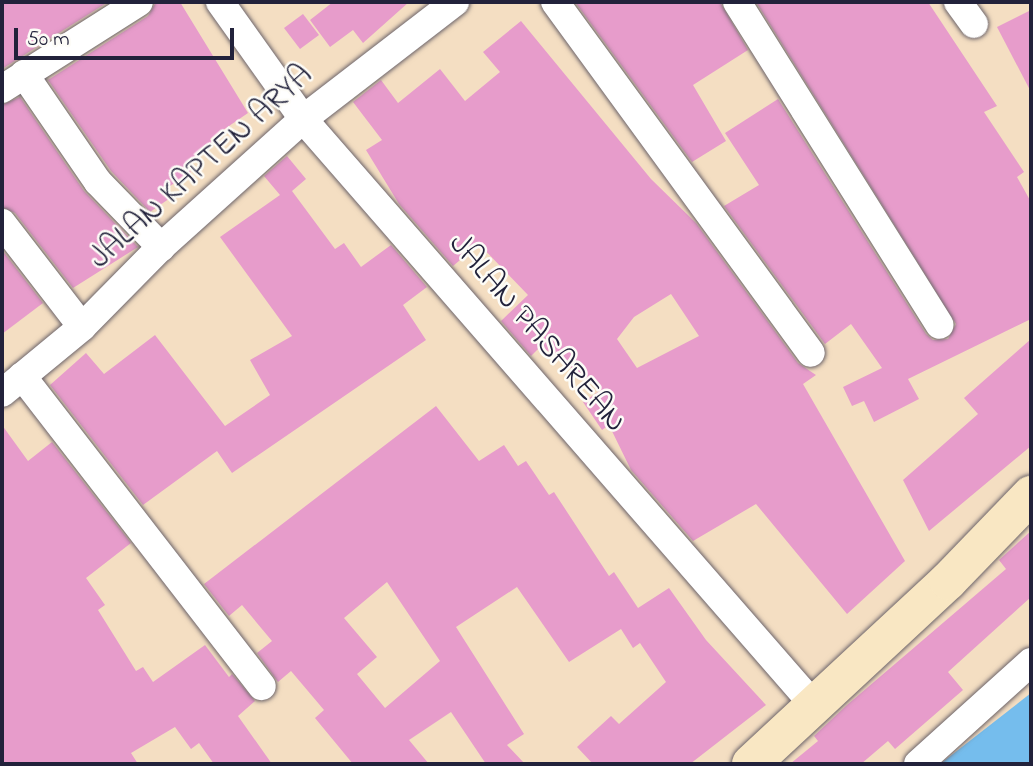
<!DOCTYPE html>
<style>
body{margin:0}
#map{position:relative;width:1033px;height:766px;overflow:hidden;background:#f4dec2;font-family:"Indie Flower",sans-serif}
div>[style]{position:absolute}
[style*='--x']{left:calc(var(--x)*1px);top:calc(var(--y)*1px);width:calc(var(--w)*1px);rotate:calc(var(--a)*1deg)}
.water>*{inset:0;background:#75bded}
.building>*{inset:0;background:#e79ccb}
.roads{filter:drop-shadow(0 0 2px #6c646a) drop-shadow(0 0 2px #6c646a)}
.minor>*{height:28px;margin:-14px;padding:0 14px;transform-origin:14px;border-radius:14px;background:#fff}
.secondary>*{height:38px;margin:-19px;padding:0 19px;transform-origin:19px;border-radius:19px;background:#f9e7c3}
span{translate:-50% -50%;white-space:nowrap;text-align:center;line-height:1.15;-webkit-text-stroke:5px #fdfcf7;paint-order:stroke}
.street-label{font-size:32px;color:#22223b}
.frame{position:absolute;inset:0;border:4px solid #22223b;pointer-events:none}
.scale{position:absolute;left:14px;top:28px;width:220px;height:32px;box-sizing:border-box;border:4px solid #22223b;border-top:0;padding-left:9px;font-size:21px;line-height:24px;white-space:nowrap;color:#22223b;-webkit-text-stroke:5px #fdfcf7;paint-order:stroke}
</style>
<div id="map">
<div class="water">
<i style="clip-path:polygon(1031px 693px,1031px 764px,940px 764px)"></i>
</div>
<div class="building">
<i style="clip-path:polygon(2px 2px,108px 2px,2px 69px)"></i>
<i style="clip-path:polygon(156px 2px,180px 2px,248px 113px,210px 139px,214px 144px,185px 164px,191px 172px,167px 188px,173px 196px,150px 212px,111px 171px,48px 80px,148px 16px)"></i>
<i style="clip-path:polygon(333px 2px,409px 2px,363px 43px,353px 30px,330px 47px,310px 20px)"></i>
<i style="clip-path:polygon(575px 2px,720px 2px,748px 50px,693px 85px,726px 141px,692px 162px)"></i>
<i style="clip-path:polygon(756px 2px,928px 2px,997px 106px,984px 112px,1024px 172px,1017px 177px,1031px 202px,1031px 319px,908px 379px,919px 399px,874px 422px,864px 401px,852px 406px,843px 387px,882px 368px,851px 324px,825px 344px,724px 206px,759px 185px,725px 133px,778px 99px,926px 334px,933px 340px,948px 339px,956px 324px)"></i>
<i style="clip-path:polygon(1031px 10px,1031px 92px,997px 27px)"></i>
<i style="clip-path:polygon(303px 14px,319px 35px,300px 49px,284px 28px)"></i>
<i style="clip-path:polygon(evenodd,521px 21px,651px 179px,696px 223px,798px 363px,816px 375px,803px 384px,905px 561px,847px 614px,756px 504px,693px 541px,631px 470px,609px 425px,602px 430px,583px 402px,601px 390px,541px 346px,531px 356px,501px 321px,528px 295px,479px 244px,453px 266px,399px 204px,366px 150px,382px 140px,353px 102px,381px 80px,398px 103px,440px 69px,465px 101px,500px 72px,483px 52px,521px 21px,671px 294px,699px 336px,637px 368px,617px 339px,634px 317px,671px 294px)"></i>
<i style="clip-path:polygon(20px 97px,84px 191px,138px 247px,73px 288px,15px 213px,2px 207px,2px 105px)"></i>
<i style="clip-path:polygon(287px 156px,306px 179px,292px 191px,335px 249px,344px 243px,361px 267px,391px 245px,427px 287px,403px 305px,426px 340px,232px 473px,217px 451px,143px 505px,50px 385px,86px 353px,104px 374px,155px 335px,225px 426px,270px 395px,250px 360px,292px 336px,220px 237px,280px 195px,264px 176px)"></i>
<i style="clip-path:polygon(2px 250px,43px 303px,2px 334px)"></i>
<i style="clip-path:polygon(1031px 339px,1031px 446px,929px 531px,903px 480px,978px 414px,964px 398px)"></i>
<i style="clip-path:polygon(evenodd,436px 406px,479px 461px,504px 445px,518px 466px,526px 461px,549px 495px,554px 492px,609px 576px,614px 572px,638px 608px,669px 588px,706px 640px,766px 705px,690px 764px,593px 764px,577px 747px,611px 716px,619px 724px,666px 682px,640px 643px,633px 648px,621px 629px,569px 662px,517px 587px,456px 627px,524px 734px,507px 745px,525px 764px,486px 764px,451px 712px,409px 740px,429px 764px,353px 764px,315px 718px,324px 710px,291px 671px,278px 682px,257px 653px,272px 641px,242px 605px,229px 616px,204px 584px,436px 406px,387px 582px,440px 661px,385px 708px,357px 674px,377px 657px,344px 618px,387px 582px)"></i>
<i style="clip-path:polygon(2px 425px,28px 461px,52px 442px,131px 543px,86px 578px,105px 605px,98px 610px,136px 671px,143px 667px,153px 682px,205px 645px,229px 677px,232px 674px,255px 701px,238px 716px,272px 764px,214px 764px,199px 743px,191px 749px,175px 727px,131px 753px,138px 764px,2px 764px)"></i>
<i style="clip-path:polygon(1031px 531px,1031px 597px,948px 672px,963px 690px,895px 749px,888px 741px,861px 764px,790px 764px,818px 741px,814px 736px,847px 705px,1006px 569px,999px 560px)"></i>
</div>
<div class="roads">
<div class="minor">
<i style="--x:220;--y:2;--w:143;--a:54.6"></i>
<i style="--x:303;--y:119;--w:775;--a:48.93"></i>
<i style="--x:555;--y:2;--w:434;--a:53.9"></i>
<i style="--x:737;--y:2;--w:381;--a:57.9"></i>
<i style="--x:958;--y:2;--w:27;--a:54"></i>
<i style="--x:24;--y:74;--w:131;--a:55.6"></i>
<i style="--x:98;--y:182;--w:91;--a:45.9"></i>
<i style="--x:2;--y:89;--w:162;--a:-32.4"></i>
<i style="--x:2;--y:223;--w:131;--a:52.4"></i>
<i style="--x:22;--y:376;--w:392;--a:52.3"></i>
<i style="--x:2;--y:393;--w:104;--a:-39.5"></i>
<i style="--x:82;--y:327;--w:112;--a:-45.4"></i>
<i style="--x:161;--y:247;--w:191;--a:-42"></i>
<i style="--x:303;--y:119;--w:192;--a:-37.6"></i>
<i style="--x:918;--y:764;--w:152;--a:-42.1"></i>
</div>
<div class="secondary">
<i style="--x:751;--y:764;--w:269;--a:-42.9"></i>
<i style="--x:948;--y:581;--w:120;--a:-46"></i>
</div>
</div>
<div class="street-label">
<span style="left:202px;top:168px;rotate:-42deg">JALAN KAPTEN ARYA</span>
<span style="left:536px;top:334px;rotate:49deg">JALAN PASAREAN</span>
</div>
<div class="frame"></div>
<div class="scale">50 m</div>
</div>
